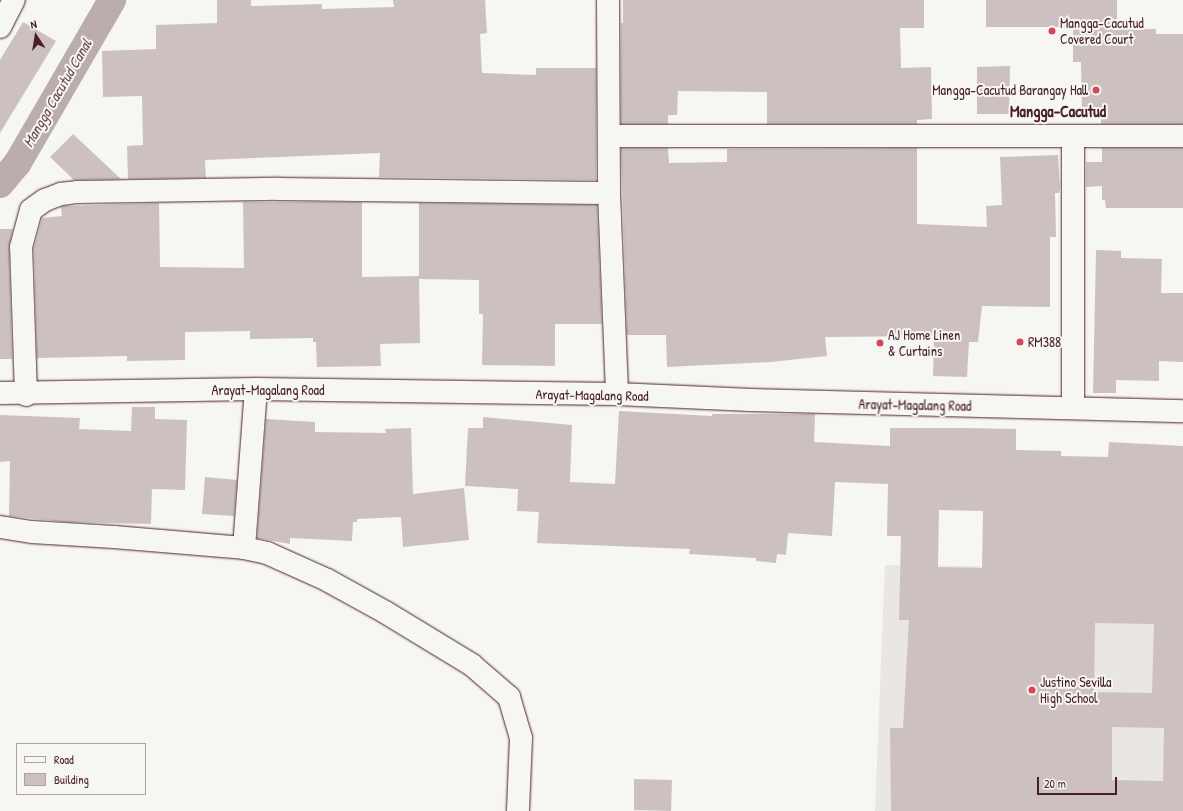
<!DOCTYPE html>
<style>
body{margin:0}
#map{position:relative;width:1183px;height:811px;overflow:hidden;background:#f6f6f2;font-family:"Patrick Hand",sans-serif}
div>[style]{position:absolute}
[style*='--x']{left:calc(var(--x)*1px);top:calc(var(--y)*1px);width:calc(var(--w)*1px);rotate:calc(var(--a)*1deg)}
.built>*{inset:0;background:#e9e6e3}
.canal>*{height:28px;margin:-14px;padding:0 14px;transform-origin:14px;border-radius:14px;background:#bbadae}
.building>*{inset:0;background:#ccc1c0}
.roads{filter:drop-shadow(0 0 1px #4a1f2b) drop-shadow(0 0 1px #4a1f2b)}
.minor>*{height:22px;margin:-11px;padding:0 11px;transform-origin:11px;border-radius:11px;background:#f6f6f2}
.primary>*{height:22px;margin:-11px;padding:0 11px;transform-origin:11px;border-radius:11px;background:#f6f6f2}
.dots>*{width:11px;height:11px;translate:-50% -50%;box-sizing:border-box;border:2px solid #f6f6f2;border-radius:50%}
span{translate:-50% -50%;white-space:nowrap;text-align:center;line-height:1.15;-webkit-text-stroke:4px #f6f6f2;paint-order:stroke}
.poi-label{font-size:14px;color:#4a1f2b}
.left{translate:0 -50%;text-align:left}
.right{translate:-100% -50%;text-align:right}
.street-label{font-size:14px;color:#4a1f2b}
.water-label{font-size:15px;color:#6c4a52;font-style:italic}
.quarter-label{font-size:16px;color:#4a1f2b;font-weight:700}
.legend{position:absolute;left:16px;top:743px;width:130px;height:52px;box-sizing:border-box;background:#f6f6f2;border:1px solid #b1a0a2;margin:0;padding:5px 7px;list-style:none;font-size:12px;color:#4a1f2b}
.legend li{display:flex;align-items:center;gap:8px;height:20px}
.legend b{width:20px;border:1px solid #b1a0a2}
.north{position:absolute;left:16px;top:16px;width:40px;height:40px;-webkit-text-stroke:3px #f6f6f2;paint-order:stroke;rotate:348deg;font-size:11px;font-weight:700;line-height:16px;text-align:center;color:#4a1f2b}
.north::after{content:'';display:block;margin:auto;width:14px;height:18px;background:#4a1f2b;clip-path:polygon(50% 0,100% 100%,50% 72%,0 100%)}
.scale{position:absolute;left:1037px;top:777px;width:80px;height:18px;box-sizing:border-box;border:2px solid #4a1f2b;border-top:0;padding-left:5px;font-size:12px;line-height:14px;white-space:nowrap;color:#4a1f2b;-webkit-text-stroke:3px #f6f6f2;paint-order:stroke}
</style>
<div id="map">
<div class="built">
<i style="clip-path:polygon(885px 565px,1183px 569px,1183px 811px,875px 811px)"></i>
</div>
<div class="canal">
<i style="--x:0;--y:184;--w:26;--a:-50"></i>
<i style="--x:17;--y:164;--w:190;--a:-59.9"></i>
</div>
<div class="building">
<i style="clip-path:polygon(217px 0,251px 0,251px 6px,322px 4px,322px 9px,394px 7px,393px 0,485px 0,487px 33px,480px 34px,482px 73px,536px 75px,536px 68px,596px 68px,596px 180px,379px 177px,380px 153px,205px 160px,206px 178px,128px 179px,127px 146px,143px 145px,142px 96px,103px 97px,102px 51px,156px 49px,156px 25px,217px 23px)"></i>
<i style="clip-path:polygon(623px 0,924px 0,924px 28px,900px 28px,901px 68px,931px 67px,932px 119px,917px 120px,917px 124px,767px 124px,767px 92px,678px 91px,677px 115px,668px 115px,668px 124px,621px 124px,621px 23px,623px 23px)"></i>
<i style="clip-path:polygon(986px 0,1117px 0,1117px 29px,1156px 29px,1156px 34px,1183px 34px,1183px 124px,1101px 124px,1101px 113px,1082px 113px,1081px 62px,1073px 62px,1073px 27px,986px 27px)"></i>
<i style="clip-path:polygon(23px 22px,56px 41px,0 133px,0 60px)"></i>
<i style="clip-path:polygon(1010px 66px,1009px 114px,977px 114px,977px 67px)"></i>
<i style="clip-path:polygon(73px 134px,121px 179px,74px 180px,50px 157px)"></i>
<i style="clip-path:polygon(621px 148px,668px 148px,669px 163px,727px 162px,727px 149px,917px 148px,917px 224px,987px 227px,986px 206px,1002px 205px,1000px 157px,1058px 155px,1060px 188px,1059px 193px,1055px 193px,1056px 237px,1050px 237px,1050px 307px,982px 306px,978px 342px,969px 342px,967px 377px,933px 376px,934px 336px,825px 337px,827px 356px,771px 362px,667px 367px,666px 335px,627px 335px)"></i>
<i style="clip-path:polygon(1102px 148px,1183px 148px,1183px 208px,1106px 208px,1105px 200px,1102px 200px,1102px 186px,1086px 187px,1086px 162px,1102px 162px)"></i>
<i style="clip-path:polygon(243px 202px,362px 202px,362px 277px,419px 276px,420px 343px,380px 344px,381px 366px,317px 367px,316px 342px,313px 342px,313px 338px,250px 339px,250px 331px,185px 332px,185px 360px,127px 361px,127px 356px,37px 358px,34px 248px,42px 218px,62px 216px,61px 207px,64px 206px,159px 203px,160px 267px,244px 268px)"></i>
<i style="clip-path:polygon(419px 203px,597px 205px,602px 324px,555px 324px,555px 366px,482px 365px,483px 314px,479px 314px,479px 280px,419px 279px)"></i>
<i style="clip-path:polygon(0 229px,13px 229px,9px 247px,12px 359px,0 359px)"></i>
<i style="clip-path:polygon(1096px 250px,1121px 251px,1121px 258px,1162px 259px,1161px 293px,1183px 293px,1183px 362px,1159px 361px,1159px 381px,1116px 380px,1116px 393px,1093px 393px)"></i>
<i style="clip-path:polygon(132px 407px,155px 407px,155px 419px,187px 420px,185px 490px,152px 489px,151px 524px,66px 522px,9px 516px,10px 461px,0 462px,0 415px,80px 418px,79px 429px,131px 431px)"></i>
<i style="clip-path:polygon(evenodd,619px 411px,712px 416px,712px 414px,815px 414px,814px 442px,890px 446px,890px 428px,966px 428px,1016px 429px,1016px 450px,1061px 451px,1061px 456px,1108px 457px,1109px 442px,1183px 446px,1183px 811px,891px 811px,890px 728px,903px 728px,909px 620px,899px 620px,901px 536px,887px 536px,888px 484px,835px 482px,832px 536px,788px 533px,786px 555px,777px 554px,776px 563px,756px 561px,756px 558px,689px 554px,690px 549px,537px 543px,539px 512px,517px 511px,518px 489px,465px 486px,468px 428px,483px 428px,483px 417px,572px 425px,570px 482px,615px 484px,619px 411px,939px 510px,983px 511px,982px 568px,938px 567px,939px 510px,619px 411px,1095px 623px,1154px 624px,1152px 693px,1094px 692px,1095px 623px,619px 411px,1112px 727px,1164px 728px,1163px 781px,1112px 780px,1112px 727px)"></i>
<i style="clip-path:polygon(266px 419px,315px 422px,315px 432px,386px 433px,385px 429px,411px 428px,413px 494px,464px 488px,469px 540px,403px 547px,401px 517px,357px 519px,357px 522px,353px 522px,352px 541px,290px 538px,290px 544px,257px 538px)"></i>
<i style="clip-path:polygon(205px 477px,237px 480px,234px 516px,202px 514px)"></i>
<i style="clip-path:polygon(634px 779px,672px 780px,671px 811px,634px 810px)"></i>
</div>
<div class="roads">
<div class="minor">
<i style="--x:608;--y:0;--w:193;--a:89.7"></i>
<i style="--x:609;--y:193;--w:201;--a:87.7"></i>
<i style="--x:0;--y:27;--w:30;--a:-63"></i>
<i style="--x:609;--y:136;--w:574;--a:0"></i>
<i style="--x:1073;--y:137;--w:270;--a:90"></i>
<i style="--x:26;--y:395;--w:148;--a:-91.9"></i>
<i style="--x:21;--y:247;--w:38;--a:-75"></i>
<i style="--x:31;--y:210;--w:17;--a:-36"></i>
<i style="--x:45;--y:200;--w:17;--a:-21"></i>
<i style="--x:61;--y:194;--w:17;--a:-7"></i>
<i style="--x:78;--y:192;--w:201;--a:-0.9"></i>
<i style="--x:279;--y:189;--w:330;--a:0.7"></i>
<i style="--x:0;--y:527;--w:32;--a:9"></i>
<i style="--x:32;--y:532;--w:82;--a:3.5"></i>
<i style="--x:114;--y:537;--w:130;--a:4.8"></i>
<i style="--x:244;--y:548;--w:24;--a:12"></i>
<i style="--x:267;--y:553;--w:66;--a:24.2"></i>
<i style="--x:327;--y:580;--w:66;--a:28.9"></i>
<i style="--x:385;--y:612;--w:102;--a:31.3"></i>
<i style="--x:472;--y:665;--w:49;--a:40.9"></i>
<i style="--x:509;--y:697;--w:43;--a:73.7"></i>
<i style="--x:521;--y:738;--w:73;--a:92.4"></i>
<i style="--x:244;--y:548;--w:159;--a:-85.7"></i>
</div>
<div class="primary">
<i style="--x:0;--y:393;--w:256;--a:-0.9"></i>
<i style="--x:256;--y:389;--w:361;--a:0.8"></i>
<i style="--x:617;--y:394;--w:134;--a:2.6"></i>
<i style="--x:751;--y:400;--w:432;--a:1.5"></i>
</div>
</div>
<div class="dots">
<i style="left:1052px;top:31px;background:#d1495b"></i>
<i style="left:1096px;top:90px;background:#d1495b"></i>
<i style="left:1020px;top:342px;background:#d1495b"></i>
<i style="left:880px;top:343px;background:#d1495b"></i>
<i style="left:1032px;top:690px;background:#d1495b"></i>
</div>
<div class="poi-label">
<span class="left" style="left:1060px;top:31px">Mangga-Cacutud<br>Covered Court</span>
<span class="right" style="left:1088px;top:90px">Mangga-Cacutud Barangay Hall</span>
<span class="left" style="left:888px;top:343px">AJ Home Linen<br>&amp; Curtains</span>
<span class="left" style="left:1028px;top:342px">RM388</span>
<span class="left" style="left:1040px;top:690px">Justino Sevilla<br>High School</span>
</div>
<div class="street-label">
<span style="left:268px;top:390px">Arayat-Magalang Road</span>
<span style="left:592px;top:395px;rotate:1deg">Arayat-Magalang Road</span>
<span style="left:915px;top:405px;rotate:1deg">Arayat-Magalang Road</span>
</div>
<div class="water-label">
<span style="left:57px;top:93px;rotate:-60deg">Mangga Cacutud Canal</span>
</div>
<div class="quarter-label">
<span style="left:1058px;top:111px">Mangga-Cacutud</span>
</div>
<ul class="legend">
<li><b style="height:5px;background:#f6f6f2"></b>Road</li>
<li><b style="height:11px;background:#ccc1c0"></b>Building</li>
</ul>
<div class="north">N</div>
<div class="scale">20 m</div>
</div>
